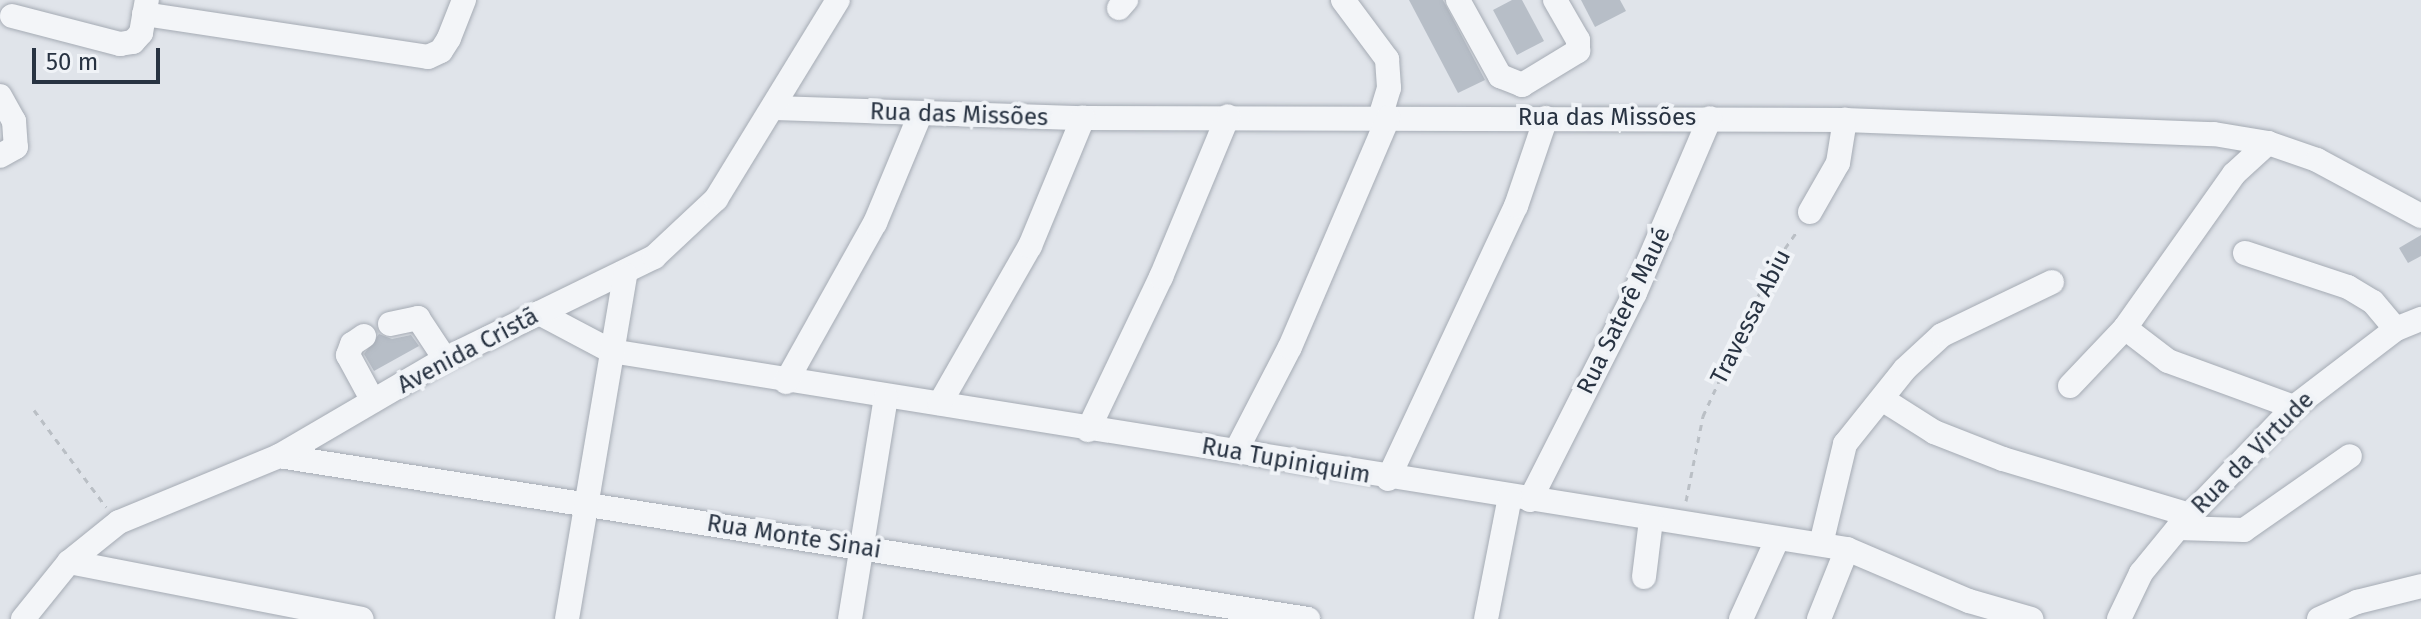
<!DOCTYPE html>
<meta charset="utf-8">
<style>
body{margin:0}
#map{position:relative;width:2421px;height:619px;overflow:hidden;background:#e0e4ea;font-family:"Fira Sans",sans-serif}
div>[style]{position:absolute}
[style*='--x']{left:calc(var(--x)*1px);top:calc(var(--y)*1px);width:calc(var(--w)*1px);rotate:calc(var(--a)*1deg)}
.building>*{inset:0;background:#b7bec7}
.path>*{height:3px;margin-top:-1.5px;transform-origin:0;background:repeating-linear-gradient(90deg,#babfc5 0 6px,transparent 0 12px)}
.roads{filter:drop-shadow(0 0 2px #a5abb4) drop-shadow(0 0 2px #a5abb4)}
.minor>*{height:24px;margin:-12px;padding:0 12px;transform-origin:12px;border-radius:12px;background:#f3f5f8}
span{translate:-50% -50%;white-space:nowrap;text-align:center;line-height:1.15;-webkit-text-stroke:8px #f0f3f7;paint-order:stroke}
.street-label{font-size:24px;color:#283342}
.scale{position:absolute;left:32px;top:48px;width:128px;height:36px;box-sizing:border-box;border:4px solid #283342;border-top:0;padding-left:10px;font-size:24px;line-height:28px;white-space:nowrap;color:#283342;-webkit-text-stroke:6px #f0f3f7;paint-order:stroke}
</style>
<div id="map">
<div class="building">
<i style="clip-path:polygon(1409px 0,1443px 0,1485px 80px,1458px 93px)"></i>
<i style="clip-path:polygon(1512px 0,1522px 0,1544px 41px,1517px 55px,1493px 10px)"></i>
<i style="clip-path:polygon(1581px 0,1620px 0,1626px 11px,1595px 27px)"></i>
<i style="clip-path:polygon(2421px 235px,2421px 256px,2408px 263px,2399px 248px)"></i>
<i style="clip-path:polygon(379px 334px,392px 339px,411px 335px,419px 346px,374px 371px,364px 354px)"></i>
</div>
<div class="path">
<i style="--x:34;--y:410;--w:121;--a:53.4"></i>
<i style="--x:1686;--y:501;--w:87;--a:-78.7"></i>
<i style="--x:1703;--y:416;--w:163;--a:-65.3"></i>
<i style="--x:1771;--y:268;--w:47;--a:-54.6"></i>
</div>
<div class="roads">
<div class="minor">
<i style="--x:1343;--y:0;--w:74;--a:53.3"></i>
<i style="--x:1387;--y:59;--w:29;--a:86"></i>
<i style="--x:1389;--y:88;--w:31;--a:107"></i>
<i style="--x:1458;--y:0;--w:87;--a:61.1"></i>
<i style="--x:1500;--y:76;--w:24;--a:22"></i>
<i style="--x:1522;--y:85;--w:66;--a:-31.3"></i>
<i style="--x:1578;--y:51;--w:11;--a:-90"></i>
<i style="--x:1578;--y:40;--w:46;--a:-119.9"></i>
<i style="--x:1119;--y:8;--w:11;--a:-49"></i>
<i style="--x:144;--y:14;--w:287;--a:8.6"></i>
<i style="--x:428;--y:57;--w:14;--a:-25"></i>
<i style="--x:441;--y:51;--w:15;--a:-58"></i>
<i style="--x:449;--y:38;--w:41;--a:-68.5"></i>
<i style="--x:12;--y:16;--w:112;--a:14.5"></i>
<i style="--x:120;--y:44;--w:13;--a:-9"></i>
<i style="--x:133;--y:42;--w:12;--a:-48"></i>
<i style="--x:141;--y:33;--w:34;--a:-80"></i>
<i style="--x:0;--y:96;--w:29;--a:61"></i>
<i style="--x:14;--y:121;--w:26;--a:86"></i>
<i style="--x:16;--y:147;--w:18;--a:151"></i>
<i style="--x:775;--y:108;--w:308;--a:1.9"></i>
<i style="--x:1083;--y:118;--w:762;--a:0.15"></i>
<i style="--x:1845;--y:120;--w:369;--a:2.2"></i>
<i style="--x:2214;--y:134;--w:55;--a:9.5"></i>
<i style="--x:2268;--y:143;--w:52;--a:19.1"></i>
<i style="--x:2317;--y:160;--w:118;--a:28.3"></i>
<i style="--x:1810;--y:212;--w:56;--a:-60.3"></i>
<i style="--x:1838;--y:163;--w:44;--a:-80.8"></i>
<i style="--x:2245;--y:253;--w:108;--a:18.3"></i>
<i style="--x:2348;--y:287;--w:29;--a:31"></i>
<i style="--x:2373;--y:302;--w:35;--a:50"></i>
<i style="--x:539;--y:313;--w:81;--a:27.8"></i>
<i style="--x:611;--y:351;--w:1252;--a:9.1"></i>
<i style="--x:1847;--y:549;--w:133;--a:23.1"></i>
<i style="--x:1969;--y:601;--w:65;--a:16.2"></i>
<i style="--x:390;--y:324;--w:29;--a:-12"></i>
<i style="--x:418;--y:318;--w:49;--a:56.6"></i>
<i style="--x:2125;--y:328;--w:54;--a:37.5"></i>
<i style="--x:2168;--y:361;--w:134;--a:20.1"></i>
<i style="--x:364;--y:336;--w:14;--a:146"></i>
<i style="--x:352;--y:344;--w:12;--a:110"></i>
<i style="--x:348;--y:355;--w:52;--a:61.5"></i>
<i style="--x:786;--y:382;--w:182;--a:-60.8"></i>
<i style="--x:875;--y:223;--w:117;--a:-67.4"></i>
<i style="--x:2070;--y:386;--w:80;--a:-46.5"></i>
<i style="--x:2125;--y:328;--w:189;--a:-54.7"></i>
<i style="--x:2234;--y:174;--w:46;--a:-42.4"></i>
<i style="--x:1882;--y:399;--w:62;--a:32.4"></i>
<i style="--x:1934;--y:432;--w:74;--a:21.4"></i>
<i style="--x:2003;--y:459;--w:195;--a:16.7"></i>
<i style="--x:940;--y:403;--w:181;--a:-60.2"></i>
<i style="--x:1030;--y:246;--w:139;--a:-67.5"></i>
<i style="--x:1088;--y:430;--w:170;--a:-64.5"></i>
<i style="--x:1161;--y:277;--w:174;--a:-67.4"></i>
<i style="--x:1236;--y:451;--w:117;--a:-62.6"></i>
<i style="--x:1290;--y:347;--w:249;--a:-66.8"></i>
<i style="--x:279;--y:456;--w:1042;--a:9"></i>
<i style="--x:1388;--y:479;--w:302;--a:-64.9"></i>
<i style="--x:1516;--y:206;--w:93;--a:-71.2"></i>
<i style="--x:1530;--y:500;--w:232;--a:-63.1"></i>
<i style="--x:1635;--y:293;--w:190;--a:-66.8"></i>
<i style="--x:2178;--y:528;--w:66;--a:1.7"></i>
<i style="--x:2244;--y:530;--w:129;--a:-34.9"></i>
<i style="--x:1821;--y:544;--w:103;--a:-76.5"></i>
<i style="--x:1845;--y:444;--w:96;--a:-51.3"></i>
<i style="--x:1905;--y:369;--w:50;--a:-42.6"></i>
<i style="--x:1942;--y:335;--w:122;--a:-25.7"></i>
<i style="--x:69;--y:562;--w:298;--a:11"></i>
<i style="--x:1644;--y:577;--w:57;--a:-83"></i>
<i style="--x:23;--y:619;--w:73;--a:-51.1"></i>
<i style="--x:69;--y:562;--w:64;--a:-38.7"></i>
<i style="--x:119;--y:522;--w:173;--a:-22.4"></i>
<i style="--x:279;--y:456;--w:192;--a:-30.3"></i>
<i style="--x:445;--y:359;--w:233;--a:-26"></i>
<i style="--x:654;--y:257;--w:85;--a:-43.1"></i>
<i style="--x:716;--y:199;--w:233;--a:-58.5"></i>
<i style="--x:567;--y:619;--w:349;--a:-80.4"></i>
<i style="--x:850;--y:619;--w:225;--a:-80.8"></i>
<i style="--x:1486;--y:619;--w:124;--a:-78.9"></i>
<i style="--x:1741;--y:619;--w:87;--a:-65.5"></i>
<i style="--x:1819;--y:619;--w:75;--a:-68.2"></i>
<i style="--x:2119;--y:619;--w:51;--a:-64.4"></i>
<i style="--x:2141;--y:573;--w:58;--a:-50.6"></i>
<i style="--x:2178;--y:528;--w:168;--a:-46.2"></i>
<i style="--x:2294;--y:407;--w:128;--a:-37.4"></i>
<i style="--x:2396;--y:329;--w:27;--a:-22"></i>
<i style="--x:2319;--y:619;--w:42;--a:-24.1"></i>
<i style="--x:2357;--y:602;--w:66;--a:-14"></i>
</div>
</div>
<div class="street-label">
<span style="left:959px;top:115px;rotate:2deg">Rua das Missões</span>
<span style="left:1607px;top:118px">Rua das Missões</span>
<span style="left:1624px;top:311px;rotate:-64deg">Rua Saterê Maué</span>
<span style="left:1751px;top:317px;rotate:-63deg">Travessa Abiu</span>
<span style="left:468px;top:351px;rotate:-28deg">Avenida Cristã</span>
<span style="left:2253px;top:453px;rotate:-45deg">Rua da Virtude</span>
<span style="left:1286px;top:461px;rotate:10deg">Rua Tupiniquim</span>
<span style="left:794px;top:537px;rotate:9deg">Rua Monte Sinai</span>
</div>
<div class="scale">50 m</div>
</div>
